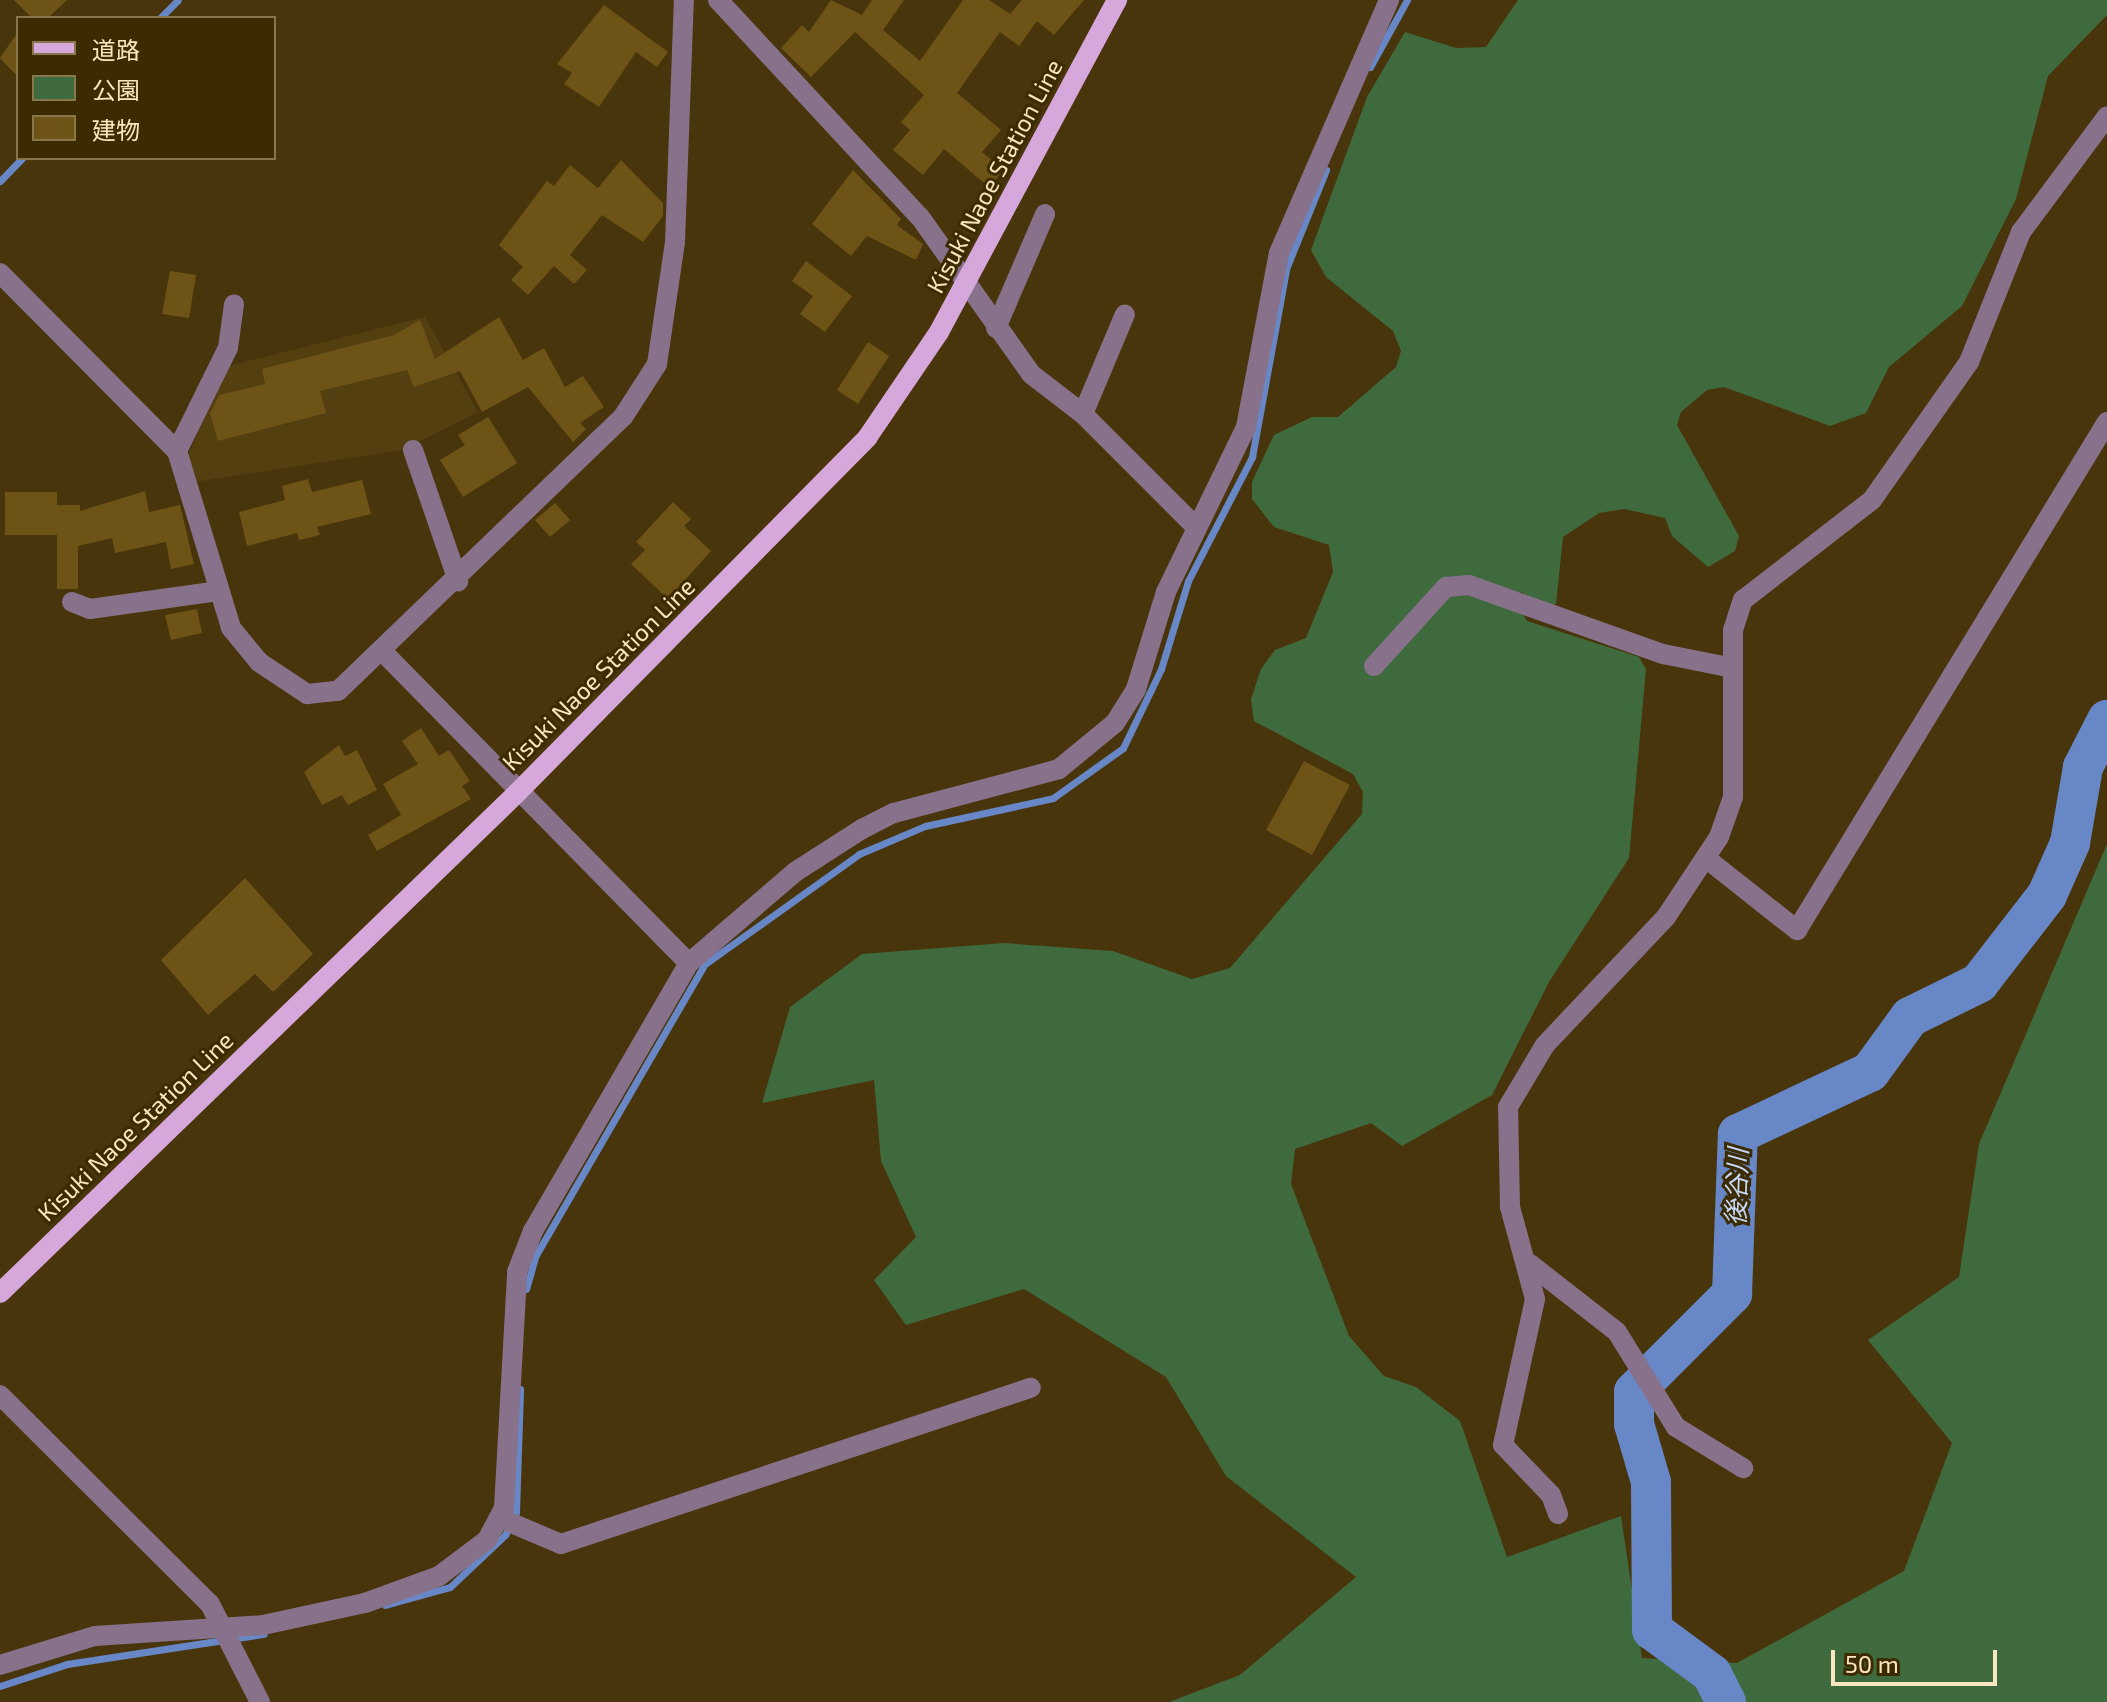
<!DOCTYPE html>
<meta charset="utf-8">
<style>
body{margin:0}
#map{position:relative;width:2107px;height:1702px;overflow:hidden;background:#48350b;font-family:"Exo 2","Noto Sans JP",sans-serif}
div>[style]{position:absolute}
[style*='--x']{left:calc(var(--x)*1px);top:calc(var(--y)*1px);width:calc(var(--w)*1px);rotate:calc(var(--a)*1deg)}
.built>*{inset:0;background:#543f11}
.green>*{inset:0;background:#3f6a3e}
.stream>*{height:7px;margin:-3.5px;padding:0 3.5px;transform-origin:3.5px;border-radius:3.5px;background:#6887c6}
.river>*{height:40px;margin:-20px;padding:0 20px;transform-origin:20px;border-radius:20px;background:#6887c6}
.building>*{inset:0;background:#6e5317}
.minor>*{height:20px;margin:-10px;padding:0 10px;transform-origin:10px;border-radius:10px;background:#88718a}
.major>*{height:20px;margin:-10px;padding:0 10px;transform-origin:10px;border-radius:10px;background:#d6a7da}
span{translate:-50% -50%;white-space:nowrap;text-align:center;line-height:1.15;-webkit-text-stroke:6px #3d2b00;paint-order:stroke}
.street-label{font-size:24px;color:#f9e6c1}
.water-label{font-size:26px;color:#c5d7fa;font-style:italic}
.legend{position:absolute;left:16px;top:16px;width:260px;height:144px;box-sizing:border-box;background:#3d2b00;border:2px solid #88764d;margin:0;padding:10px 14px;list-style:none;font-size:24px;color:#f9e6c1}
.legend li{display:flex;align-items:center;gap:16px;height:40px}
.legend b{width:40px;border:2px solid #88764d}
.scale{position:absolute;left:1831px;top:1650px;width:166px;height:36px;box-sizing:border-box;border:4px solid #f9e6c1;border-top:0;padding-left:10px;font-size:24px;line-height:28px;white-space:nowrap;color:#f9e6c1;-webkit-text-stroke:6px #3d2b00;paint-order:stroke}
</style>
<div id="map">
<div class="built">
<i style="clip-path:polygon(425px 317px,478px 412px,402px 450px,195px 482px,187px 459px,225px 367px)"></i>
</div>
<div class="green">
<i style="clip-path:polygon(1518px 0,2107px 0,2107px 15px,2048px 76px,2016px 199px,1962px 306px,1889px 367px,1866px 413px,1830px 426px,1724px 387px,1707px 390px,1681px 412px,1677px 425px,1739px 536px,1735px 551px,1708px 567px,1672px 536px,1665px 518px,1624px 509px,1599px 513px,1563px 537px,1556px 604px,1547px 608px,1521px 592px,1515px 600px,1527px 621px,1639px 657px,1646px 669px,1629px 858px,1549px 982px,1492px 1095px,1402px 1146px,1371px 1123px,1295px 1149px,1291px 1184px,1349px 1336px,1384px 1376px,1416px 1387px,1460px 1421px,1507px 1557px,1621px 1516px,1642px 1658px,1737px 1663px,1904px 1571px,1952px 1443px,1868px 1340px,1959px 1277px,1979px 1144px,2107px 844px,2107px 1702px,1169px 1702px,1240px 1675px,1356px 1577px,1226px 1476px,1166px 1377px,1024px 1289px,906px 1325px,874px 1280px,916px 1237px,881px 1161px,874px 1080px,762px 1103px,790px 1007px,862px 954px,1004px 943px,1113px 951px,1192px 979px,1230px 968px,1362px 814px,1363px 792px,1353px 774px,1254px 721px,1251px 699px,1261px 669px,1275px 650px,1306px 638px,1333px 572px,1329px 545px,1274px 527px,1252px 499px,1252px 482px,1274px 435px,1312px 417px,1338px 417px,1396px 367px,1401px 351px,1393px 331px,1326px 277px,1311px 250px,1367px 97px,1405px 32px,1456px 48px,1486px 47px)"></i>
</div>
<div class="stream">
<i style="--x:160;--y:18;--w:25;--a:-45"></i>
<i style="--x:1370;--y:67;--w:77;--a:-61.1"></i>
<i style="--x:0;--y:181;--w:32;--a:-46"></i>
<i style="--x:526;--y:1289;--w:35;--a:-74"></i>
<i style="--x:536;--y:1255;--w:337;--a:-59.9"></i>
<i style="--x:705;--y:964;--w:189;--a:-35.5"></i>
<i style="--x:859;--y:854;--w:72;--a:-23"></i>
<i style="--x:925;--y:826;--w:131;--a:-12.3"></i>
<i style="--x:1053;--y:798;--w:86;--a:-35.5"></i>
<i style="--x:1123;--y:748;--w:88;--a:-64.3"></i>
<i style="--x:1161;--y:669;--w:92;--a:-72.9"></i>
<i style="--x:1188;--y:581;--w:140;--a:-62.7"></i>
<i style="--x:1252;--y:457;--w:191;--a:-79.7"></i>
<i style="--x:1286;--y:269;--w:107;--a:-68"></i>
<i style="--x:385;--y:1605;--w:67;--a:-15.5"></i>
<i style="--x:450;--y:1587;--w:76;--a:-43.4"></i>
<i style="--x:505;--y:1535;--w:25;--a:-64"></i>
<i style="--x:516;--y:1512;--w:123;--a:-88.1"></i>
<i style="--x:0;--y:1686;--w:71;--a:-18.2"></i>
<i style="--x:67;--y:1664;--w:199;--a:-8.7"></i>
</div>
<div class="river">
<i style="--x:1726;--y:1702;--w:31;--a:-117"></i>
<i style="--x:1712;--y:1674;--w:74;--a:-143.7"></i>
<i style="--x:1652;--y:1630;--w:148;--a:-90.4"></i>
<i style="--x:1651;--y:1482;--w:60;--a:-106.3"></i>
<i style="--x:1634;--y:1424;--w:32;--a:-90"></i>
<i style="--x:1634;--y:1392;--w:139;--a:-45"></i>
<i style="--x:1732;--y:1294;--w:160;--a:-87.9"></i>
<i style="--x:1738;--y:1134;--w:146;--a:-25.2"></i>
<i style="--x:1870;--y:1072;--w:68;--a:-54"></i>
<i style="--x:1910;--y:1017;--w:77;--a:-26.2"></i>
<i style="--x:1979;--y:983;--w:111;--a:-52.3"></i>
<i style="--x:2047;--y:895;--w:57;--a:-66.1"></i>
<i style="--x:2070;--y:843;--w:77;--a:-80.3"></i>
<i style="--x:2083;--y:767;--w:53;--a:-62.9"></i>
</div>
<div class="building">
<i style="clip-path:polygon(14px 0,67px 0,48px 18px,32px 18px)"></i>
<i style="clip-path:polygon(831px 0,862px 15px,872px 0,904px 0,883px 30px,920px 61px,963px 0,989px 0,1010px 14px,1022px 0,1084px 0,1054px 35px,1037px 21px,1019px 46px,1000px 32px,957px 93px,1001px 130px,982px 152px,1004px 170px,989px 187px,944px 149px,923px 175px,893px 150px,910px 130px,901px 122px,924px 95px,855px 32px,811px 77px,781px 48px,802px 25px,809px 32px)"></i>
<i style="clip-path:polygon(604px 5px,668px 52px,657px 67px,636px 52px,599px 107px,564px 84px,572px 73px,557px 64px)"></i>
<i style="clip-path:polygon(18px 32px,18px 77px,0 58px)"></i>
<i style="clip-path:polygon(621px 160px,663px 203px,663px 216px,643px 242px,602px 215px,570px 255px,587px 270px,574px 284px,554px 266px,528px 295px,511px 280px,523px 267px,499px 245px,547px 181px,554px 186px,570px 165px,598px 188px)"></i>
<i style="clip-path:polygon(853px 170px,901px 219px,897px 225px,923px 244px,916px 260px,867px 236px,851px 256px,812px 224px)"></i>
<i style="clip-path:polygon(806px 261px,852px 296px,825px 332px,800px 314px,813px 296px,792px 281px)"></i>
<i style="clip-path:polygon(170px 271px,196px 275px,189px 318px,162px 314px)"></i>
<i style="clip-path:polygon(499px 317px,523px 360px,544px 348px,565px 387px,583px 376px,604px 407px,580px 423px,586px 429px,573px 442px,528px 387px,482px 412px,460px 371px,414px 387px,407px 370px,320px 391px,326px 413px,218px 441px,210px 413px,219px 395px,265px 384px,262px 369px,394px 335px,420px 320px,435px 359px)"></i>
<i style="clip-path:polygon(868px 342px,889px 356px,858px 404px,837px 390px)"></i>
<i style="clip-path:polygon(488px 417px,517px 463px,463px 497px,440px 460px,465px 445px,458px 435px)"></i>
<i style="clip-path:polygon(308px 479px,312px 492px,362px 480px,371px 514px,317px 527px,320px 535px,299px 540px,297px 533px,247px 546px,239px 512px,285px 500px,282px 486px)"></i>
<i style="clip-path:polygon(145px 491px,149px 512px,180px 505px,194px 564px,171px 569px,166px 542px,115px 553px,112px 538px,78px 546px,78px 589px,57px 589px,57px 535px,5px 535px,5px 492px,57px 492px,57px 505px,80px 505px,80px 511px)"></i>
<i style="clip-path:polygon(673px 502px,691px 519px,684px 526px,711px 551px,668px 599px,631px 564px,645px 550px,636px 542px)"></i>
<i style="clip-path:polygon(555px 503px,570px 520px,550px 537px,535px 520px)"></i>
<i style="clip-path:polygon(197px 609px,202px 633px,171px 640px,165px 615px)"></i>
<i style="clip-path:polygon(421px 728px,439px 756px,449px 750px,470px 781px,462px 786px,471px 799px,377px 851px,368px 835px,401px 815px,383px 784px,418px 764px,402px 741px)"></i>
<i style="clip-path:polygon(339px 745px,345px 756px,357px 750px,377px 790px,348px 805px,342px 795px,322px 805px,304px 772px)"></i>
<i style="clip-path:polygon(1304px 761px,1350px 785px,1312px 855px,1266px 830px)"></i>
<i style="clip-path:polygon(245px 878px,313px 954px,273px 992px,255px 974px,208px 1015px,161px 960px)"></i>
</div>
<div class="minor">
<i style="--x:718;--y:0;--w:296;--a:47.1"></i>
<i style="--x:920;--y:217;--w:192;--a:54.7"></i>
<i style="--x:1031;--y:374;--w:66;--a:37.6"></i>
<i style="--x:1083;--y:414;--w:158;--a:45"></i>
<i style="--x:0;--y:273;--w:251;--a:45.2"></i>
<i style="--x:177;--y:451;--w:185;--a:73"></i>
<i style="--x:231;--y:628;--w:44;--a:50.5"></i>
<i style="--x:259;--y:662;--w:58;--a:33.7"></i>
<i style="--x:307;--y:694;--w:31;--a:-6"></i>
<i style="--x:338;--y:691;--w:395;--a:-43.9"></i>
<i style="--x:623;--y:417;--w:63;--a:-57.3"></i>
<i style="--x:657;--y:364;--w:123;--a:-81.6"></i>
<i style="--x:675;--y:242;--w:242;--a:-87.9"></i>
<i style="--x:996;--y:328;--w:124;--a:-66.7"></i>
<i style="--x:1083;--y:414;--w:108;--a:-67.2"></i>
<i style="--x:413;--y:450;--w:139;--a:71"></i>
<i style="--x:177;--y:451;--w:115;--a:-63.7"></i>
<i style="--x:228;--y:348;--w:44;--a:-82.2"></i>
<i style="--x:72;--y:602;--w:19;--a:21"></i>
<i style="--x:90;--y:609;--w:129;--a:-8"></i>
<i style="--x:384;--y:653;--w:435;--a:45.5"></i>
<i style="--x:1374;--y:666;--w:107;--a:-47.7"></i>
<i style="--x:1446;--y:587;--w:23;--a:-5"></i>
<i style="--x:1469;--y:585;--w:206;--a:19.6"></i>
<i style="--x:1663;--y:654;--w:71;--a:11.3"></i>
<i style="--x:1707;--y:859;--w:115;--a:38.3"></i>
<i style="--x:1797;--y:930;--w:595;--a:-58.61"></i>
<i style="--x:1530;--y:1264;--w:110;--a:38"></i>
<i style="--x:1617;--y:1332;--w:112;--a:58.2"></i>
<i style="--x:1676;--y:1427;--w:79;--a:31.5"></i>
<i style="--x:0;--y:1395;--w:296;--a:44.9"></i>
<i style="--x:210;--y:1604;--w:110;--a:63"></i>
<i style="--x:1558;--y:1514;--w:20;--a:-110"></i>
<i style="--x:1551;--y:1495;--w:69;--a:-133.8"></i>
<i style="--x:1503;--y:1445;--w:149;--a:-77.6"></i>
<i style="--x:1535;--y:1299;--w:95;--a:-105.2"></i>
<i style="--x:1510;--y:1207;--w:100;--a:-91.1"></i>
<i style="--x:1508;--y:1107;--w:72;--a:-59.2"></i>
<i style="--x:1545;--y:1045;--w:176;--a:-46.6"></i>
<i style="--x:1666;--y:917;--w:96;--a:-56.5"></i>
<i style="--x:1719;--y:837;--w:42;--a:-70.7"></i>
<i style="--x:1733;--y:797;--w:167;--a:-90"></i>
<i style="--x:1733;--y:630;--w:32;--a:-72"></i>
<i style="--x:1743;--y:600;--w:163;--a:-37.8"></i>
<i style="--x:1872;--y:500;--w:169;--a:-54.9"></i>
<i style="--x:1969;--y:362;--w:140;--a:-68.2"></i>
<i style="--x:2021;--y:232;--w:144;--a:-53.4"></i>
<i style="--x:502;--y:1519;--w:64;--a:23"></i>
<i style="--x:561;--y:1544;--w:495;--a:-18.4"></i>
<i style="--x:0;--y:1665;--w:99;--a:-17"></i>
<i style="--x:95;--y:1636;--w:168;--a:-3.7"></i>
<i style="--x:263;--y:1625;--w:104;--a:-12.2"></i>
<i style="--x:365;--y:1603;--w:79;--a:-20"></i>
<i style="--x:439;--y:1576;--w:60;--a:-36.9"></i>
<i style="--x:487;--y:1540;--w:36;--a:-62"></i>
<i style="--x:504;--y:1508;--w:236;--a:-86.8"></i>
<i style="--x:517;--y:1272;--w:44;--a:-68.7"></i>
<i style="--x:533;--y:1231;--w:310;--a:-59.8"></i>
<i style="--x:689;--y:963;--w:140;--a:-40.6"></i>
<i style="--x:795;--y:872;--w:80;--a:-32.7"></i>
<i style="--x:862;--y:829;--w:36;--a:-27"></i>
<i style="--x:894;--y:813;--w:171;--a:-14.9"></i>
<i style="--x:1059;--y:769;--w:72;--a:-39.4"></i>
<i style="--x:1115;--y:723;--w:40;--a:-58"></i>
<i style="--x:1136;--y:689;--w:102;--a:-72.8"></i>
<i style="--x:1166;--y:592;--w:183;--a:-64.1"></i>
<i style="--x:1246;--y:427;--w:177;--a:-79.3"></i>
<i style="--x:1279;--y:253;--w:276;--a:-66.5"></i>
</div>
<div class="major">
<i style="--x:0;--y:1293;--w:719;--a:-44.04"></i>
<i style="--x:517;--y:793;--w:499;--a:-45.4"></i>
<i style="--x:867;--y:438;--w:128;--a:-55.8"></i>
<i style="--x:939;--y:332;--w:377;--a:-61.8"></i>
</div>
<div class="street-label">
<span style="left:994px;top:176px;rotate:-62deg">Kisuki Naoe Station Line</span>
<span style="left:598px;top:674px;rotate:-45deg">Kisuki Naoe Station Line</span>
<span style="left:135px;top:1126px;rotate:-44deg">Kisuki Naoe Station Line</span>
</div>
<div class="water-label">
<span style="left:1736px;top:1187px;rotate:-88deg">後谷川</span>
</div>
<ul class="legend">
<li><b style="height:10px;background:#d6a7da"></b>道路</li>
<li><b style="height:22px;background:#3f6a3e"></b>公園</li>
<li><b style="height:22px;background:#6e5317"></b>建物</li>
</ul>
<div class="scale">50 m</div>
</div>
